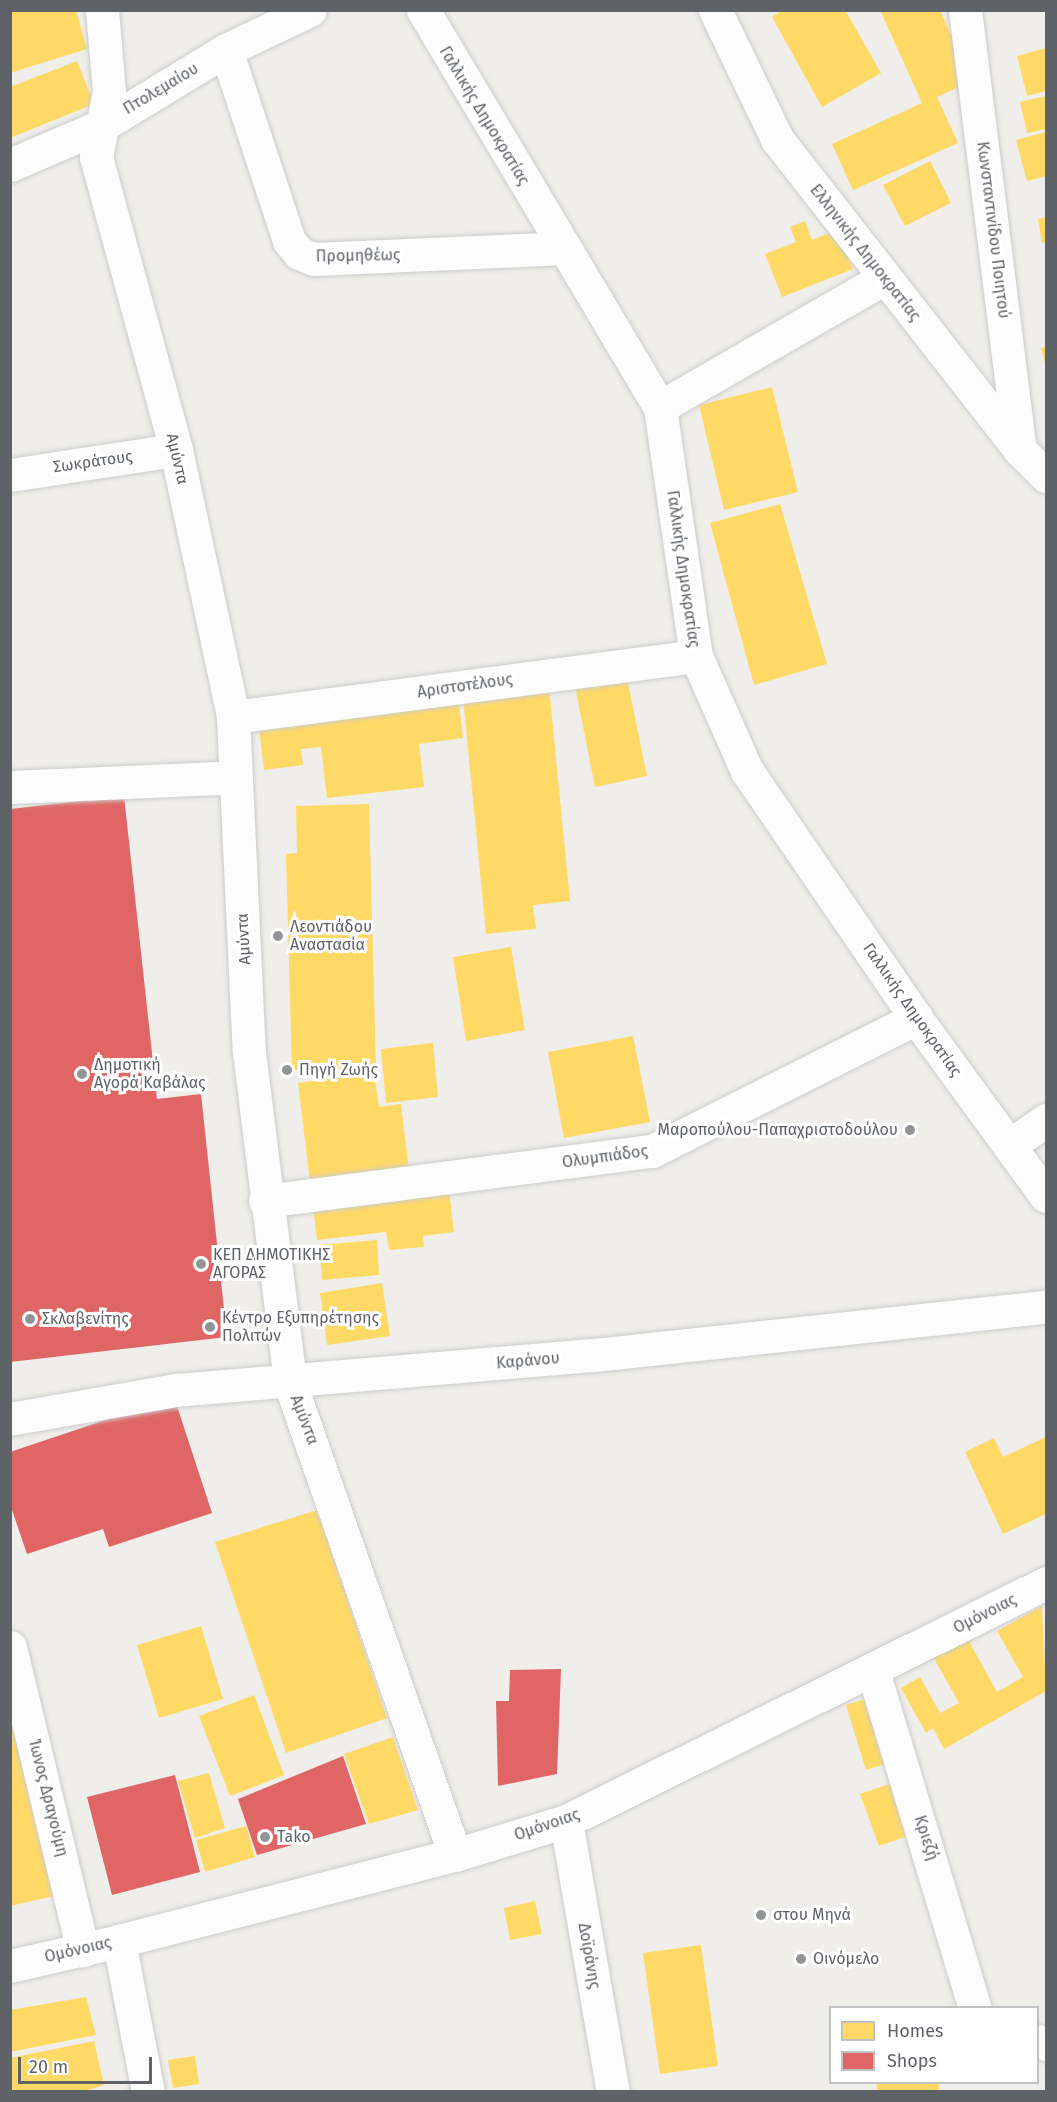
<!DOCTYPE html>
<meta charset="utf-8">
<style>
body{margin:0}
#map{position:relative;width:1057px;height:2102px;overflow:hidden;background:#efeeea;font-family:"Fira Sans",sans-serif}
div>[style]{position:absolute}
[style*='--x']{left:calc(var(--x)*1px);top:calc(var(--y)*1px);width:calc(var(--w)*1px);rotate:calc(var(--a)*1deg)}
.homes>*{inset:0;background:#ffd966}
.shops>*{inset:0;background:#e06666}
.roads{filter:drop-shadow(0 0 2px #cbcccc) drop-shadow(0 0 2px #cbcccc)}
.minor>*{height:33px;margin:-16.5px;padding:0 16.5px;transform-origin:16.5px;border-radius:16.5px;background:#fdfcfc}
.tertiary>*{height:33px;margin:-16.5px;padding:0 16.5px;transform-origin:16.5px;border-radius:16.5px;background:#fdfcfc}
.secondary>*{height:33px;margin:-16.5px;padding:0 16.5px;transform-origin:16.5px;border-radius:16.5px;background:#fdfcfc}
.dots>*{width:16px;height:16px;translate:-50% -50%;box-sizing:border-box;border:3px solid #fff;border-radius:50%}
span{translate:-50% -50%;white-space:nowrap;text-align:center;line-height:1.15;-webkit-text-stroke:6px #fff;paint-order:stroke}
.street-label{font-size:16px;color:#5f6368}
.poi-label{font-size:16px;color:#5f6368}
.left{translate:0 -50%;text-align:left}
.right{translate:-100% -50%;text-align:right}
.frame{position:absolute;inset:0;border:12px solid #5f6368;pointer-events:none}
.legend{position:absolute;left:829px;top:2006px;width:210px;height:78px;box-sizing:border-box;background:#fff;border:2px solid #bfc1c3;margin:0;padding:8px 10px;list-style:none;font-size:18px;color:#5f6368}
.legend li{display:flex;align-items:center;gap:12px;height:30px}
.legend b{width:30px;border:2px solid #bfc1c3}
.scale{position:absolute;left:18px;top:2057px;width:134px;height:27px;box-sizing:border-box;border:3px solid #5f6368;border-top:0;padding-left:8px;font-size:18px;line-height:21px;white-space:nowrap;color:#5f6368;-webkit-text-stroke:4px #fff;paint-order:stroke}
</style>
<div id="map">
<div class="homes">
<i style="clip-path:polygon(76px 10px,87px 49px,10px 73px,10px 11px)"></i>
<i style="clip-path:polygon(783px 10px,845px 10px,881px 73px,822px 107px,772px 17px)"></i>
<i style="clip-path:polygon(880px 10px,940px 10px,972px 81px,937px 97px,958px 143px,853px 190px,832px 144px,922px 103px)"></i>
<i style="clip-path:polygon(1046px 48px,1046px 91px,1027px 96px,1017px 56px)"></i>
<i style="clip-path:polygon(77px 61px,94px 104px,10px 138px,10px 87px)"></i>
<i style="clip-path:polygon(1046px 96px,1046px 129px,1027px 133px,1020px 102px)"></i>
<i style="clip-path:polygon(1046px 132px,1046px 176px,1027px 181px,1016px 140px)"></i>
<i style="clip-path:polygon(930px 161px,951px 203px,905px 226px,883px 185px)"></i>
<i style="clip-path:polygon(1046px 217px,1046px 242px,1042px 243px,1038px 219px)"></i>
<i style="clip-path:polygon(805px 221px,812px 240px,837px 230px,853px 269px,782px 297px,765px 254px,796px 242px,790px 227px)"></i>
<i style="clip-path:polygon(1046px 347px,1046px 367px,1041px 348px)"></i>
<i style="clip-path:polygon(772px 387px,798px 492px,724px 510px,699px 405px)"></i>
<i style="clip-path:polygon(780px 504px,827px 664px,754px 685px,710px 523px)"></i>
<i style="clip-path:polygon(625px 669px,647px 776px,595px 787px,574px 681px)"></i>
<i style="clip-path:polygon(549px 687px,570px 901px,533px 905px,536px 929px,486px 934px,463px 697px)"></i>
<i style="clip-path:polygon(458px 694px,463px 738px,419px 744px,424px 787px,327px 798px,321px 747px,301px 749px,303px 765px,264px 770px,258px 719px)"></i>
<i style="clip-path:polygon(369px 804px,376px 1068px,292px 1070px,286px 854px,297px 853px,296px 806px)"></i>
<i style="clip-path:polygon(511px 947px,525px 1030px,466px 1041px,453px 957px)"></i>
<i style="clip-path:polygon(633px 1036px,650px 1122px,564px 1138px,548px 1052px)"></i>
<i style="clip-path:polygon(433px 1043px,438px 1097px,386px 1103px,381px 1049px)"></i>
<i style="clip-path:polygon(374px 1073px,379px 1107px,401px 1104px,409px 1171px,446px 1167px,454px 1232px,423px 1236px,424px 1247px,389px 1250px,386px 1232px,317px 1240px,298px 1083px)"></i>
<i style="clip-path:polygon(377px 1240px,379px 1275px,322px 1280px,319px 1245px)"></i>
<i style="clip-path:polygon(382px 1283px,390px 1336px,327px 1345px,320px 1293px)"></i>
<i style="clip-path:polygon(1046px 1437px,1046px 1514px,1003px 1534px,965px 1452px,994px 1438px,1003px 1457px)"></i>
<i style="clip-path:polygon(317px 1510px,387px 1718px,286px 1753px,215px 1542px)"></i>
<i style="clip-path:polygon(1042px 1606px,1046px 1691px,944px 1749px,933px 1728px,926px 1733px,901px 1688px,920px 1677px,940px 1713px,959px 1703px,932px 1655px,966px 1636px,997px 1692px,1023px 1677px,997px 1631px)"></i>
<i style="clip-path:polygon(201px 1626px,223px 1699px,159px 1718px,137px 1645px)"></i>
<i style="clip-path:polygon(10px 1694px,59px 1895px,10px 1906px)"></i>
<i style="clip-path:polygon(254px 1695px,284px 1775px,230px 1796px,199px 1716px)"></i>
<i style="clip-path:polygon(875px 1696px,894px 1761px,866px 1770px,846px 1705px)"></i>
<i style="clip-path:polygon(393px 1737px,418px 1810px,369px 1824px,344px 1754px)"></i>
<i style="clip-path:polygon(209px 1773px,225px 1828px,195px 1838px,178px 1781px)"></i>
<i style="clip-path:polygon(898px 1781px,916px 1833px,879px 1846px,860px 1794px)"></i>
<i style="clip-path:polygon(246px 1826px,255px 1857px,205px 1872px,196px 1840px)"></i>
<i style="clip-path:polygon(535px 1901px,542px 1934px,510px 1940px,504px 1908px)"></i>
<i style="clip-path:polygon(701px 1945px,718px 2066px,660px 2074px,643px 1953px)"></i>
<i style="clip-path:polygon(86px 1997px,96px 2035px,10px 2052px,10px 2010px)"></i>
<i style="clip-path:polygon(94px 2041px,104px 2085px,83px 2092px,10px 2092px,10px 2058px)"></i>
<i style="clip-path:polygon(195px 2056px,199px 2084px,173px 2088px,168px 2060px)"></i>
<i style="clip-path:polygon(876px 2082px,938px 2082px,940px 2092px,878px 2092px)"></i>
</div>
<div class="shops">
<i style="clip-path:polygon(124px 796px,157px 1099px,201px 1094px,227px 1337px,10px 1362px,10px 809px)"></i>
<i style="clip-path:polygon(174px 1397px,212px 1513px,109px 1547px,103px 1529px,27px 1554px,10px 1504px,10px 1452px)"></i>
<i style="clip-path:polygon(561px 1669px,557px 1774px,498px 1786px,496px 1701px,509px 1701px,510px 1670px)"></i>
<i style="clip-path:polygon(343px 1756px,366px 1824px,257px 1855px,238px 1799px)"></i>
<i style="clip-path:polygon(175px 1775px,200px 1872px,112px 1895px,87px 1797px)"></i>
</div>
<div class="roads">
<div class="minor">
<i style="--x:102;--y:10;--w:81;--a:85.1"></i>
<i style="--x:109;--y:91;--w:67;--a:101.1"></i>
<i style="--x:96;--y:157;--w:304;--a:74.7"></i>
<i style="--x:176;--y:450;--w:273;--a:77.9"></i>
<i style="--x:233;--y:717;--w:335;--a:87.3"></i>
<i style="--x:249;--y:1052;--w:334;--a:82.9"></i>
<i style="--x:290;--y:1383;--w:500;--a:70.73"></i>
<i style="--x:965;--y:10;--w:443;--a:82.9"></i>
<i style="--x:226;--y:50;--w:201;--a:71.7"></i>
<i style="--x:289;--y:241;--w:16;--a:50"></i>
<i style="--x:299;--y:253;--w:16;--a:22"></i>
<i style="--x:314;--y:259;--w:249;--a:-2.5"></i>
<i style="--x:660;--y:407;--w:258;--a:-29.9"></i>
<i style="--x:10;--y:475;--w:168;--a:-8.6"></i>
<i style="--x:233;--y:717;--w:467;--a:-7.5"></i>
<i style="--x:10;--y:787;--w:226;--a:-2.5"></i>
<i style="--x:1010;--y:1145;--w:44;--a:-34.8"></i>
<i style="--x:265;--y:1201;--w:390;--a:-7.4"></i>
<i style="--x:652;--y:1151;--w:296;--a:-26.7"></i>
<i style="--x:10;--y:1419;--w:169;--a:-9.9"></i>
<i style="--x:176;--y:1390;--w:419;--a:-4.8"></i>
<i style="--x:594;--y:1355;--w:455;--a:-6.1"></i>
<i style="--x:10;--y:1647;--w:312;--a:76.5"></i>
<i style="--x:873;--y:1671;--w:352;--a:73.2"></i>
<i style="--x:1038;--y:2041;--w:9;--a:21"></i>
</div>
<div class="tertiary">
<i style="--x:423;--y:10;--w:462;--a:59.2"></i>
<i style="--x:660;--y:407;--w:252;--a:81.8"></i>
<i style="--x:696;--y:656;--w:126;--a:66.1"></i>
<i style="--x:747;--y:771;--w:299;--a:55.6"></i>
<i style="--x:916;--y:1018;--w:220;--a:53.9"></i>
<i style="--x:715;--y:10;--w:143;--a:64.3"></i>
<i style="--x:777;--y:139;--w:395;--a:52"></i>
<i style="--x:1020;--y:450;--w:37;--a:45"></i>
<i style="--x:10;--y:165;--w:99;--a:-23.2"></i>
<i style="--x:101;--y:126;--w:146;--a:-31.3"></i>
<i style="--x:226;--y:50;--w:93;--a:-25.5"></i>
<i style="--x:566;--y:1821;--w:275;--a:80.2"></i>
<i style="--x:10;--y:1966;--w:112;--a:-12.9"></i>
</div>
<div class="secondary">
<i style="--x:148;--y:2092;--w:154;--a:-100.9"></i>
<i style="--x:119;--y:1941;--w:347;--a:-14.4"></i>
<i style="--x:455;--y:1855;--w:116;--a:-17"></i>
<i style="--x:566;--y:1821;--w:536;--a:-26.37"></i>
</div>
</div>
<div class="dots">
<i style="left:278px;top:936px;background:#919496"></i>
<i style="left:287px;top:1070px;background:#919496"></i>
<i style="left:82px;top:1074px;background:#919496"></i>
<i style="left:910px;top:1130px;background:#919496"></i>
<i style="left:201px;top:1264px;background:#919496"></i>
<i style="left:30px;top:1319px;background:#919496"></i>
<i style="left:210px;top:1327px;background:#919496"></i>
<i style="left:265px;top:1837px;background:#919496"></i>
<i style="left:761px;top:1915px;background:#919496"></i>
<i style="left:801px;top:1959px;background:#919496"></i>
</div>
<div class="street-label">
<span style="left:161px;top:89px;rotate:-31deg">Πτολεμαίου</span>
<span style="left:484px;top:116px;rotate:59deg">Γαλλικής Δημοκρατίας</span>
<span style="left:993px;top:230px;rotate:83deg">Κωνσταντινίδου Ποιητού</span>
<span style="left:865px;top:253px;rotate:52deg">Ελληνικής Δημοκρατίας</span>
<span style="left:358px;top:256px;rotate:-1deg">Προμηθέως</span>
<span style="left:177px;top:459px;rotate:77deg">Αμύντα</span>
<span style="left:93px;top:462px;rotate:-8deg">Σωκράτους</span>
<span style="left:683px;top:569px;rotate:82deg">Γαλλικής Δημοκρατίας</span>
<span style="left:465px;top:686px;rotate:-8deg">Αριστοτέλους</span>
<span style="left:244px;top:939px;rotate:-93deg">Αμύντα</span>
<span style="left:912px;top:1010px;rotate:55deg">Γαλλικής Δημοκρατίας</span>
<span style="left:605px;top:1157px;rotate:-8deg">Ολυμπιάδος</span>
<span style="left:528px;top:1361px;rotate:-5deg">Καράνου</span>
<span style="left:304px;top:1420px;rotate:69deg">Αμύντα</span>
<span style="left:985px;top:1614px;rotate:-27deg">Ομόνοιας</span>
<span style="left:48px;top:1798px;rotate:76deg">Ίωνος Δραγούμη</span>
<span style="left:547px;top:1825px;rotate:-19deg">Ομόνοιας</span>
<span style="left:926px;top:1838px;rotate:72deg">Κριεζή</span>
<span style="left:78px;top:1950px;rotate:-13deg">Ομόνοιας</span>
<span style="left:589px;top:1956px;rotate:80deg">Δοϊράνης</span>
</div>
<div class="poi-label">
<span class="left" style="left:290px;top:936px">Λεοντιάδου<br>Αναστασία</span>
<span class="left" style="left:94px;top:1074px">Δημοτική<br>Αγορά Καβάλας</span>
<span class="left" style="left:299px;top:1070px">Πηγή Ζωής</span>
<span class="right" style="left:898px;top:1130px">Μαροπούλου-Παπαχριστοδούλου</span>
<span class="left" style="left:213px;top:1264px">ΚΕΠ ΔΗΜΟΤΙΚΗΣ<br>ΑΓΟΡΑΣ</span>
<span class="left" style="left:222px;top:1327px">Κέντρο Εξυπηρέτησης<br>Πολιτών</span>
<span class="left" style="left:42px;top:1319px">Σκλαβενίτης</span>
<span class="left" style="left:277px;top:1837px">Tako</span>
<span class="left" style="left:773px;top:1915px">στου Μηνά</span>
<span class="left" style="left:813px;top:1959px">Οινόμελο</span>
</div>
<div class="frame"></div>
<ul class="legend">
<li><b style="height:16px;background:#ffd966"></b>Homes</li>
<li><b style="height:16px;background:#e06666"></b>Shops</li>
</ul>
<div class="scale">20 m</div>
</div>
